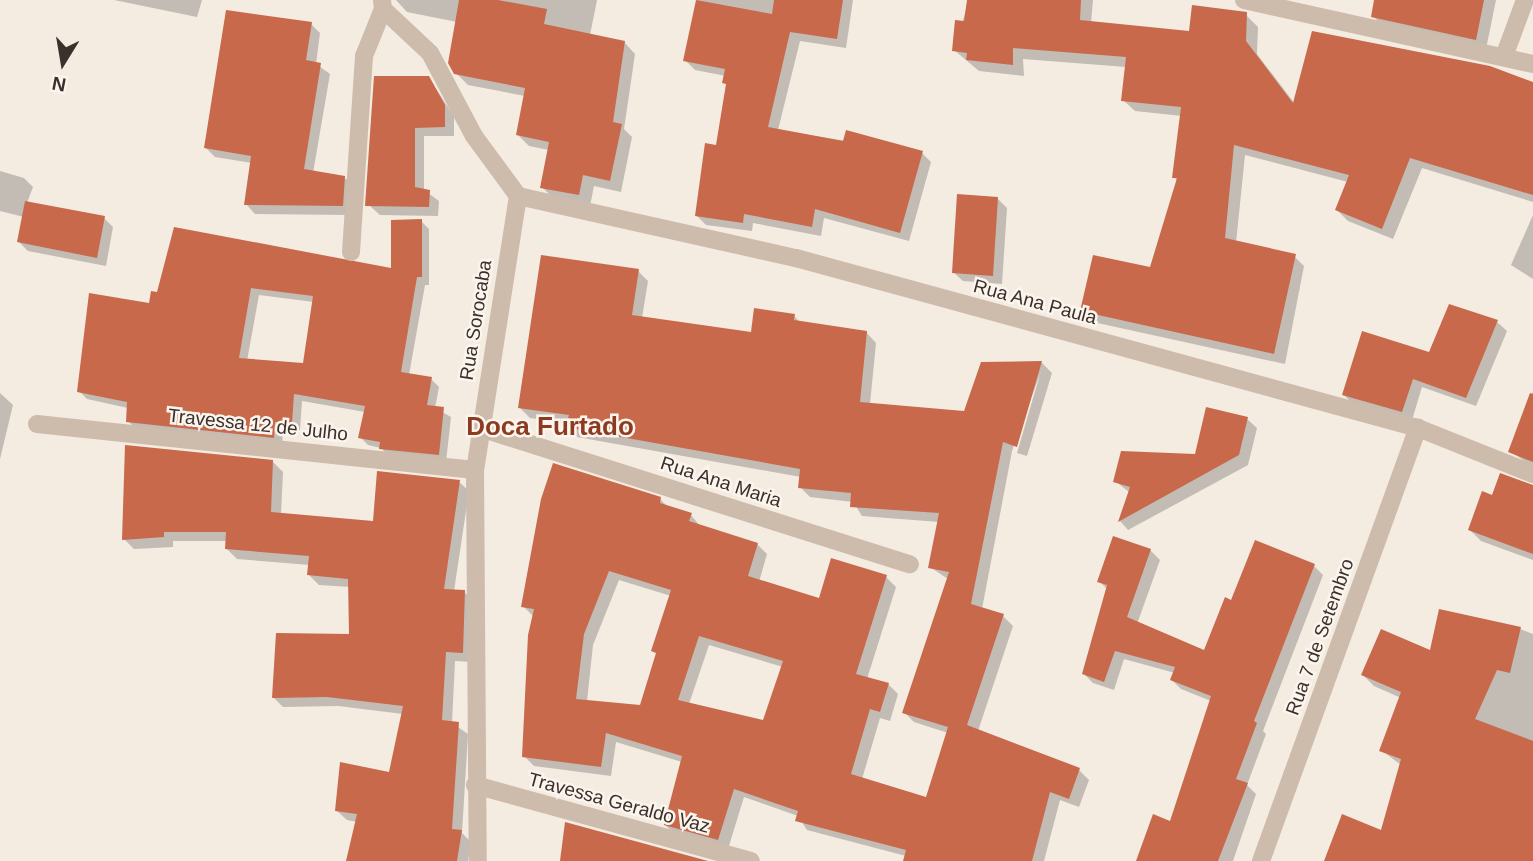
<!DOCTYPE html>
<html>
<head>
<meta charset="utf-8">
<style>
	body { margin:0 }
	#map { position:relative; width:1533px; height:861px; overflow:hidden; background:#f4ebe1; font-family:Arial,sans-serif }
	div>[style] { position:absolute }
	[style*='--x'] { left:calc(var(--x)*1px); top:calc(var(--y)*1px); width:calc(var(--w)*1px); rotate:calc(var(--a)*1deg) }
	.shadow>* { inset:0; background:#0003 }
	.building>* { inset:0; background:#c8694b }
	.minor>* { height:18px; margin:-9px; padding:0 9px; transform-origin:9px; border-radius:9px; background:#cdbbac }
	span { translate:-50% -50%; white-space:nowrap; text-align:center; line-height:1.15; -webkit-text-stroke:5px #fbf5ee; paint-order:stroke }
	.street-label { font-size:19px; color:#3b302b }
	.district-label { font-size:26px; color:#8c3b22; font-weight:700 }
	.north { position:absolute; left:28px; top:28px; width:70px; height:70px; -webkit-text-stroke:5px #fbf5ee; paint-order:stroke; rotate:191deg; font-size:19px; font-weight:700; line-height:28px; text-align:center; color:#3b302b }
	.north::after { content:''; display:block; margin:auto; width:24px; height:32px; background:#3b302b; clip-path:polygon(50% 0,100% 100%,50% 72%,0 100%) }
</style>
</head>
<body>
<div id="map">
	<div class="shadow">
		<div style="clip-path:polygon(114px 0,202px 0,197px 17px)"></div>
		<div style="clip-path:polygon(396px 0,597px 0,590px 35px,624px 42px,635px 54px,624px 129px,632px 137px,621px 192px,594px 186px,590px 206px,553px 198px,542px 187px,549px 150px,529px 146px,518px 135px,525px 96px,468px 85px,456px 73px,457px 22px,407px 12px)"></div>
		<div style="clip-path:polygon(697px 0,853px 0,846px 48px,800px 41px,778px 130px,922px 153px,931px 162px,909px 241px,824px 218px,821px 236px,753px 223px,752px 231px,706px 225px,696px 215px,717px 147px,728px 86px,726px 76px,695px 70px,685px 60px)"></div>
		<div style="clip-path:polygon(969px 0,1093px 0,1091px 23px,1190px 33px,1247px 16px,1258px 27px,1257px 54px,1295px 104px,1533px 84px,1533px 202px,1422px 168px,1393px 239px,1348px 221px,1337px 210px,1348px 182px,1245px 155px,1236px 243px,1293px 255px,1304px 266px,1285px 364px,1093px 322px,1082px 311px,1151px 270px,1178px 181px,1174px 177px,1182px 116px,1135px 111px,1123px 100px,1126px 67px,1023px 59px,1024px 76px,979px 71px,954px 50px)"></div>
		<div style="clip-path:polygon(1376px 0,1496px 0,1486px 49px,1384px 27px,1373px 16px)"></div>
		<div style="clip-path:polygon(311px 24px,320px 33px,316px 64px,330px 74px,313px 173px,344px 177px,353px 187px,352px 215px,255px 214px,246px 204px,252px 163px,215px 157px,206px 148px)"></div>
		<div style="clip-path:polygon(428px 77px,454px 116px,454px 136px,424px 136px,424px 190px,439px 201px,438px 216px,380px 215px,370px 206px)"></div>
		<div style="clip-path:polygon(0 171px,24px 178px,33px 187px,27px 203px,104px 218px,113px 227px,106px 266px,28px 251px,19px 242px,24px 217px,0 211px)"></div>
		<div style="clip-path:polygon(998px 199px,1007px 208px,1002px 284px,963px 281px,953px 272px)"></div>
		<div style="clip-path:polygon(1533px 215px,1533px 279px,1511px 265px)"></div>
		<div style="clip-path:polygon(evenodd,421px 221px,429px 229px,429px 285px,425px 285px,409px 375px,431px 379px,439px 387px,435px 408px,451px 417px,446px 462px,389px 456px,381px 448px,368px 445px,360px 437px,365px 412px,302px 401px,300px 430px,283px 429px,282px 445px,136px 429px,128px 421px,128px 408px,87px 399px,79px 391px,150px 305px,153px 293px,393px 270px,421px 221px,259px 295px,314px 302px,304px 365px,247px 361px,259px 295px)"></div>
		<div style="clip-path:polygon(evenodd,638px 271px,648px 281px,642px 318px,752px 334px,794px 316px,801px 323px,866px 332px,876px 343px,870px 404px,965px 413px,982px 363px,1042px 363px,1052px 373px,1027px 456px,1017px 453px,1041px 371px,1012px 451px,982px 609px,1003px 616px,1013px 626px,978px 731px,1079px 770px,1089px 780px,1079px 807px,1060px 800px,1044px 861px,905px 861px,906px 856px,807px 830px,798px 816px,744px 797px,728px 849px,676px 835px,665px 825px,682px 762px,616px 742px,611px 776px,534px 766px,524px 756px,534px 617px,523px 606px,660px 499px,669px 508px,691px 515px,700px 526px,757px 544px,767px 554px,759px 582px,820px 600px,886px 577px,896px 587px,867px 679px,888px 684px,898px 694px,890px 721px,880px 718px,862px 779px,927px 799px,948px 733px,914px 722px,904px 712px,948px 579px,930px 567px,939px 522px,862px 516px,853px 502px,810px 497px,800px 487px,801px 477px,577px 437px,569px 423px,530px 418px,520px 408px,638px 271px,619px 580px,671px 596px,653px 650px,658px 655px,642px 707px,587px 701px,593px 645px,619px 580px,638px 271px,709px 645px,783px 667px,764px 722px,689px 704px,709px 645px)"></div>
		<div style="clip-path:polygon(1497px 322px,1507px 331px,1476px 406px,1422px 387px,1412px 420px,1353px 404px,1344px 395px)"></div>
		<div style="clip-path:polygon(1533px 391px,1533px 467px,1510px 451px)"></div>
		<div style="clip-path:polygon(0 393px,13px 405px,0 459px)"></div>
		<div style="clip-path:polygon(1247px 419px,1257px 428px,1248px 465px,1128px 530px,1120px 521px,1129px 492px,1115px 481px,1196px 455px)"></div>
		<div style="clip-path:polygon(273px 462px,283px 472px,281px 515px,375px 523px,459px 482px,469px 491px,454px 591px,464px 592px,474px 601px,472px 662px,455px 661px,452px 723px,468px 734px,462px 833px,471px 842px,468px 861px,348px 861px,357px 822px,347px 820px,337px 811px,390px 774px,403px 714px,338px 706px,283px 707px,273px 697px,351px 636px,350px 587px,319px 585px,309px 575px,310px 565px,237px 559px,227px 549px,227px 541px,173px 541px,173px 547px,134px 549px,124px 539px)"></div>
		<div style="clip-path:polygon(1533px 487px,1533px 560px,1481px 541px,1470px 530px,1493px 497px)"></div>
		<div style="clip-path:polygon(1150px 550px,1160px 560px,1137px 624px,1205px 652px,1232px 602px,1314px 566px,1323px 575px,1263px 731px,1266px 734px,1247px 785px,1256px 794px,1233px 861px,1138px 861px,1171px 823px,1211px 701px,1181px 689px,1172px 680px,1175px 673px,1124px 659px,1114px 690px,1093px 683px,1084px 674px,1108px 590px,1099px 581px)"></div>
		<div style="clip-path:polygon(1520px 629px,1533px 634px,1533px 861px,1325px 861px,1382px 832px,1401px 765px,1381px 750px,1401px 698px,1374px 686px,1363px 675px)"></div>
	</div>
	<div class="building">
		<div style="clip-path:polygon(459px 0,498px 0,547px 9px,544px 24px,625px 41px,613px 122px,622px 124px,610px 181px,583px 175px,579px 195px,540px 188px,549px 142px,516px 135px,525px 88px,454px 74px,448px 63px)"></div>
		<div style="clip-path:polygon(696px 0,772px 14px,774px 0,843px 0,837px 39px,790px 32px,768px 127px,843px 141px,846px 130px,923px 151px,900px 233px,815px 209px,812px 227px,744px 214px,743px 223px,695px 216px,705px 143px,716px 145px,726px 84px,722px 83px,725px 69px,683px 61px)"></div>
		<div style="clip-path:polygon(967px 0,1081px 0,1080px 20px,1189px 31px,1192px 5px,1247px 12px,1246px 41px,1293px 103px,1312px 31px,1490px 66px,1533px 82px,1533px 195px,1410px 158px,1382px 229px,1335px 210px,1349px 175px,1234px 145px,1225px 238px,1296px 254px,1274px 354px,1080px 311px,1093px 255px,1150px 267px,1177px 178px,1172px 178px,1181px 107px,1121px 101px,1126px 57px,1013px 48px,1013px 65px,966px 60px,967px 53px,952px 51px,955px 20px,964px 21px)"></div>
		<div style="clip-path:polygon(1374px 0,1484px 0,1476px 40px,1371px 17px)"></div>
		<div style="clip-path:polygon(226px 10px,312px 22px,306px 60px,321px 63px,304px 169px,345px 176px,343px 206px,244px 205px,251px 156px,204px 148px)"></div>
		<div style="clip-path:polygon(374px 76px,429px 76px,445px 105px,445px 127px,415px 128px,415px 187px,430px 190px,429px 207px,365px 206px)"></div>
		<div style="clip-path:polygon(957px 194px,998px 197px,993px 276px,952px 273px)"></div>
		<div style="clip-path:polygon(25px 201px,105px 216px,97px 258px,17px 242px)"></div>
		<div style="clip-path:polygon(evenodd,422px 219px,422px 277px,417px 277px,401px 372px,432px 377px,427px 405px,444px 407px,439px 455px,379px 449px,380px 442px,358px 438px,365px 406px,294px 394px,292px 423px,275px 422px,274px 438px,126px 422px,127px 402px,77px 392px,89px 293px,149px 303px,151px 291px,157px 292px,174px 227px,391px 268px,391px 220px,422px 219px,251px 288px,313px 296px,303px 363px,239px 358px,251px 288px)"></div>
		<div style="clip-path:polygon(evenodd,541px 255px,639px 269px,632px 315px,751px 332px,754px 308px,795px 314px,794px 320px,867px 331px,860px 402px,964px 411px,981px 362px,1042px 361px,1017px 447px,1003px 442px,971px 604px,1004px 614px,967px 725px,1080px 768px,1069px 799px,1050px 792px,1032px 861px,903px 861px,906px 850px,795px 821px,798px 811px,734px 789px,718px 840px,664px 825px,682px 756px,606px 733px,601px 767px,522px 757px,528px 635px,534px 609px,521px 607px,541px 499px,553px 463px,661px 497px,660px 503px,692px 513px,689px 521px,758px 543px,748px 576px,819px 598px,831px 558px,887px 575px,856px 674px,889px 683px,880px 712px,870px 709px,851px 774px,926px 797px,948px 727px,902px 713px,949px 572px,928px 568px,939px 513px,850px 507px,851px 493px,798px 488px,800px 469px,565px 427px,569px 415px,518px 408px,541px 255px,609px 571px,671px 590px,651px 651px,656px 653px,640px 705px,576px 699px,584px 634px,609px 571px,541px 255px,699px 636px,783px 661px,763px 720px,678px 700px,699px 636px)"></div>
		<div style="clip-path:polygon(1449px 304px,1498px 320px,1466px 398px,1413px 379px,1402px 412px,1342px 395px,1362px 331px,1429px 352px)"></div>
		<div style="clip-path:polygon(1530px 393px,1533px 394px,1533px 462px,1508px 452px)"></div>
		<div style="clip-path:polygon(1206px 407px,1248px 417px,1239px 455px,1118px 522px,1130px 487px,1113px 482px,1121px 451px,1195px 454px)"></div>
		<div style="clip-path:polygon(125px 445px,273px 460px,271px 512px,373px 521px,377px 471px,460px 480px,444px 589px,465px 590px,463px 653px,446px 652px,442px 720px,459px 722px,452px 829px,462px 830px,457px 861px,346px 861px,357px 814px,335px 811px,340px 762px,389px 772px,403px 706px,327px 697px,272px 698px,276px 633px,349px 634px,348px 579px,307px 575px,309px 556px,225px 549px,226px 532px,164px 532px,164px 537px,122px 540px)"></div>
		<div style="clip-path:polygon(1500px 473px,1533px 485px,1533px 554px,1468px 530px,1482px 491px,1492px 495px)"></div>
		<div style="clip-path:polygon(1113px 536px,1151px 549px,1127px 617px,1204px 650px,1225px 597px,1231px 600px,1255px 540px,1315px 564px,1254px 721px,1257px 723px,1236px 779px,1248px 783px,1218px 861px,1136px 861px,1153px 814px,1170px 821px,1211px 696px,1170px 680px,1175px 667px,1115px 651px,1104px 682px,1082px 674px,1107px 585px,1097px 582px)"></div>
		<div style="clip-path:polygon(1439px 609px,1521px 627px,1510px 673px,1497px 670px,1475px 719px,1533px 741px,1533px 861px,1324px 861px,1342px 814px,1381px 830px,1401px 759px,1379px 751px,1401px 692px,1361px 675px,1381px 629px,1430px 650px)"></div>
		<div style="clip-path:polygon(565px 822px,708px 861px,560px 861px)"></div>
	</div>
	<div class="minor">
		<div style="--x:382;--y:0;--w:9;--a:84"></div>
		<div style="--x:383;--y:9;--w:64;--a:43.1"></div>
		<div style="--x:430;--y:53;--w:94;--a:62.1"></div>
		<div style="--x:474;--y:136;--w:74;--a:53.7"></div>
		<div style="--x:518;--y:196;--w:277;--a:98.9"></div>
		<div style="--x:475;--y:470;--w:391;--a:89.6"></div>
		<div style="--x:1244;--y:0;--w:296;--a:12.5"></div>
		<div style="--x:1505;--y:54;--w:58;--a:-69.7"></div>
		<div style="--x:518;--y:196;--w:285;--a:12.6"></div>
		<div style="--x:796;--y:258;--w:645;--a:15.29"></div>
		<div style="--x:1418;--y:428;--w:124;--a:21.8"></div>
		<div style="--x:351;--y:252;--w:196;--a:-86.2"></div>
		<div style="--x:364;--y:56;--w:51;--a:-68"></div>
		<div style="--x:37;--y:424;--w:440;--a:6"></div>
		<div style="--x:480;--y:428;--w:451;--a:17.6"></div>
		<div style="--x:475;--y:785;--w:286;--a:15.4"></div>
		<div style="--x:1261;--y:861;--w:461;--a:-70.1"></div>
	</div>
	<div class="street-label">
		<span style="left:1035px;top:302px;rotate:15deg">Rua Ana Paula</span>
		<span style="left:476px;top:320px;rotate:-81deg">Rua Sorocaba</span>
		<span style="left:258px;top:425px;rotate:6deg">Travessa 12 de Julho</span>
		<span style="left:721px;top:482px;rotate:18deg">Rua Ana Maria</span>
		<span style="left:1320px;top:637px;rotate:-70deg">Rua 7 de Setembro</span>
		<span style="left:619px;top:803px;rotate:15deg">Travessa Geraldo Vaz</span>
	</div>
	<div class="district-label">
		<span style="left:550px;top:427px">Doca Furtado</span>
	</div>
	<div class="north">N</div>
</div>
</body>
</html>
